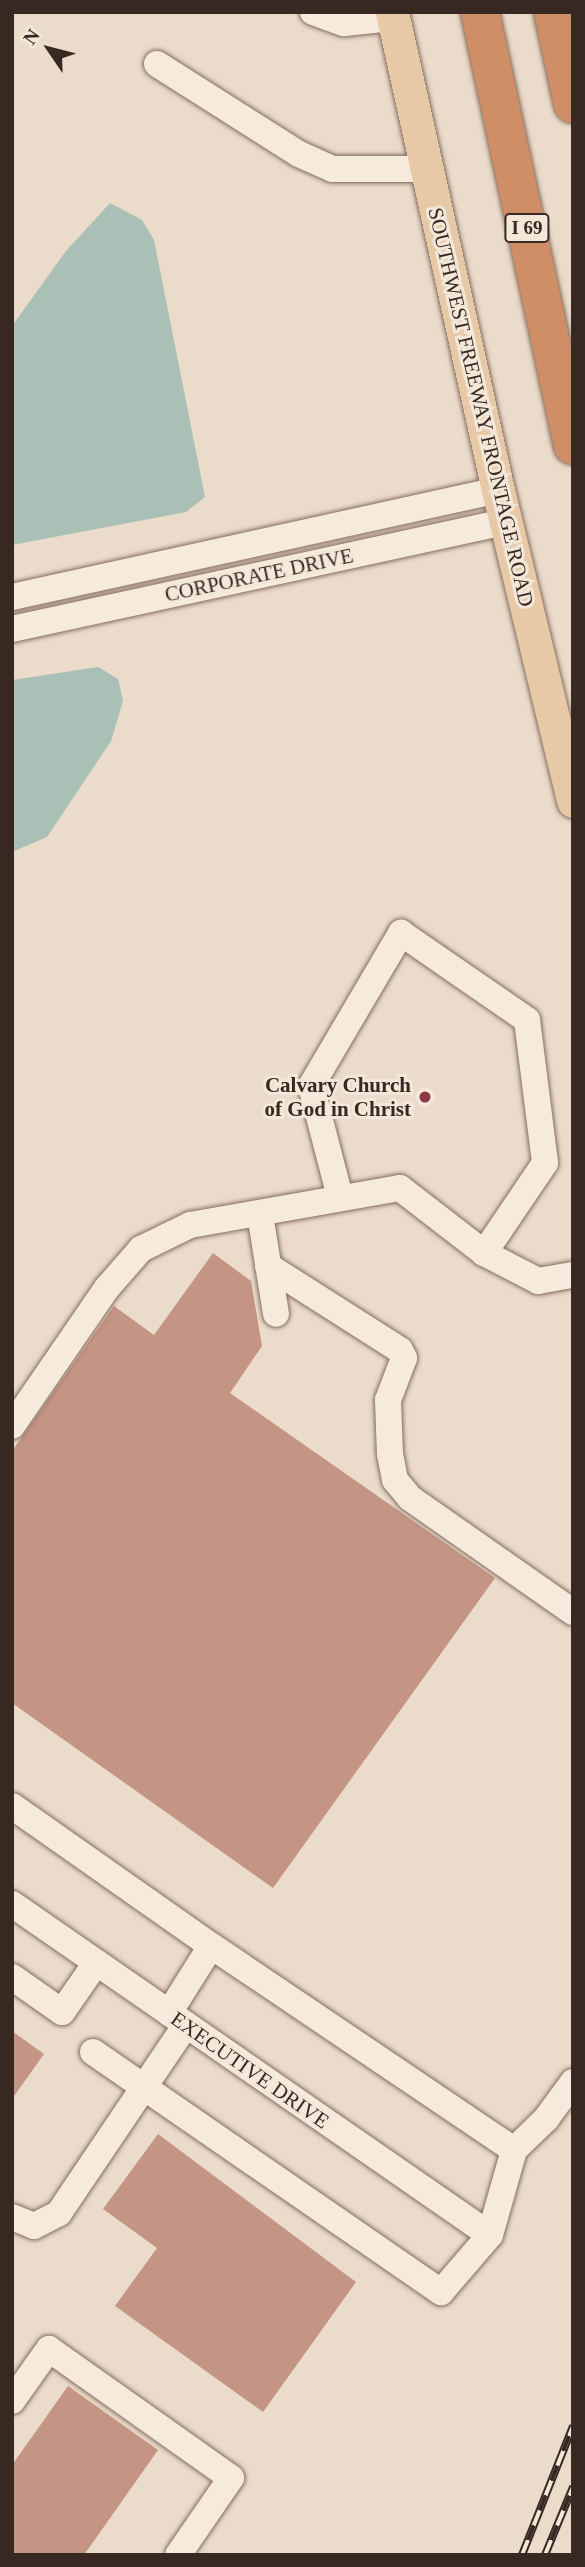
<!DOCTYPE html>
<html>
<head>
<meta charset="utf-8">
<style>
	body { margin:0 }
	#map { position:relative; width:585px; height:2567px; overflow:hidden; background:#eadbca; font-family:"Times New Roman",serif }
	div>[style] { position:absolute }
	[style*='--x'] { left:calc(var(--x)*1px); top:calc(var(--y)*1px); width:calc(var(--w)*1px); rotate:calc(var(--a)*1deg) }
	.water>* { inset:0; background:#aabfb5 }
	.building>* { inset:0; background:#c49484 }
	.roads { filter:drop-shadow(0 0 2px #856d60) drop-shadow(0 0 2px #856d60) }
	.minor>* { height:26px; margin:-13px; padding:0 13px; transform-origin:13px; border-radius:13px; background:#f6eadd }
	.major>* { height:33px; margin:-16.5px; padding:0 16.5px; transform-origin:16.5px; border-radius:16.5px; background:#e8c9a7 }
	.highway>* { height:38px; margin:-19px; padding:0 19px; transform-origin:19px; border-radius:19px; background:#cf8e65 }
	.rail>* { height:8px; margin-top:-4px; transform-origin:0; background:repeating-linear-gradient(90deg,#f2e7d9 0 16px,#372922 0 32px); box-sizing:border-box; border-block:2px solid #372922 }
	.dots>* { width:19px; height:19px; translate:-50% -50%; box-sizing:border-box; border:4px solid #f2e7d9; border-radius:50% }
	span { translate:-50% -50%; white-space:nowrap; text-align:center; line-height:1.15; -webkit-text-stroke:6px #f2e7d9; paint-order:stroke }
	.shield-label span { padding:2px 5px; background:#f2e7d9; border:2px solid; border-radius:5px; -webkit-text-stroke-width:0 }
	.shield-label { font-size:19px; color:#372922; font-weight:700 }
	.street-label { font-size:21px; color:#372922 }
	.poi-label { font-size:21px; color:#372922; font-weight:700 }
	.right { translate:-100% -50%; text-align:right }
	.frame { position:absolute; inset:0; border:14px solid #372922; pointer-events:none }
	.north { position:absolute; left:14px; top:14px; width:70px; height:70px; -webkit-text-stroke:5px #f2e7d9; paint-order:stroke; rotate:305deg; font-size:19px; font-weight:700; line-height:28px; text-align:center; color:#372922 }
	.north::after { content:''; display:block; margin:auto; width:24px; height:32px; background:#372922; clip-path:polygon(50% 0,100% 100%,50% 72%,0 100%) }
</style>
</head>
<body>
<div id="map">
	<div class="water">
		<div style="clip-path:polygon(110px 203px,142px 220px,154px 240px,205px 497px,186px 512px,12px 545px,12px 326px,66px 251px)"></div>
		<div style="clip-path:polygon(98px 667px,118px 679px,123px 701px,111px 741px,47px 837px,12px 852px,12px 680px)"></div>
	</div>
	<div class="building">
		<div style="clip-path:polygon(213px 1253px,251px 1281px,262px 1346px,230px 1393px,495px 1578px,273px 1888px,12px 1703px,12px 1451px,114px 1306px,154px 1335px)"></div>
		<div style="clip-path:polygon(12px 2031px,44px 2054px,12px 2099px)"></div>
		<div style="clip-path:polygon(158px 2134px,356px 2282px,263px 2412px,115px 2306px,157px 2248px,103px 2209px)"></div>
		<div style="clip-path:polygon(68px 2386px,158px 2450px,84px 2555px,12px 2555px,12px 2465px)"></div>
	</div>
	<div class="roads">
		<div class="minor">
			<div style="--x:313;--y:12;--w:33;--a:20"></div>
			<div style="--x:344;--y:23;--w:49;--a:-5.8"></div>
			<div style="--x:157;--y:64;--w:168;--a:32.4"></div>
			<div style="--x:299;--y:154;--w:37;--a:24"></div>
			<div style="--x:333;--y:169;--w:95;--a:0"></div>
			<div style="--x:12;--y:597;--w:498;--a:-12.4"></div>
			<div style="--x:12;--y:629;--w:504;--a:-12.25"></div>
			<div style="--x:340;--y:1197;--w:115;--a:-104.6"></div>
			<div style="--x:311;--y:1086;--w:178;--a:-59.5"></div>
			<div style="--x:401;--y:933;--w:153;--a:34.6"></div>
			<div style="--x:527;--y:1020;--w:144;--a:82.8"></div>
			<div style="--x:545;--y:1163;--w:109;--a:124.1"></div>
			<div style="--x:260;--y:1214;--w:101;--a:80.9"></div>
			<div style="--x:268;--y:1266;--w:156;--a:32.5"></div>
			<div style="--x:400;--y:1350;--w:9;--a:63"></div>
			<div style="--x:404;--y:1358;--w:45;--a:110.9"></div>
			<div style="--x:388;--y:1400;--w:54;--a:87.9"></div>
			<div style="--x:390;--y:1454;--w:26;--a:79"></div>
			<div style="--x:395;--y:1480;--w:23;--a:50"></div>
			<div style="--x:410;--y:1498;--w:199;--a:35"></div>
			<div style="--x:12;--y:1426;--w:168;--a:-55.5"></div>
			<div style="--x:107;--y:1288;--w:52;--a:-48.9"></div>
			<div style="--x:141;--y:1249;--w:55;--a:-26.1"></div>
			<div style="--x:190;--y:1225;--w:213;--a:-10"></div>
			<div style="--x:400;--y:1188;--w:106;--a:37.7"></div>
			<div style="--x:484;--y:1253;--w:61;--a:27.4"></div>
			<div style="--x:538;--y:1281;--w:36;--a:-10"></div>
			<div style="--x:12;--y:1806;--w:243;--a:35.1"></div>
			<div style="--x:211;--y:1946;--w:79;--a:122.1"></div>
			<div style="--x:12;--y:1904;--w:581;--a:34.7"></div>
			<div style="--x:12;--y:1977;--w:61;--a:35"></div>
			<div style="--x:62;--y:2012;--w:60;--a:-55.2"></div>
			<div style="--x:93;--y:2052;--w:423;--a:34.6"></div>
			<div style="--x:441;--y:2292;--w:75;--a:-49.3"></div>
			<div style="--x:490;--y:2235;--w:88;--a:-74.2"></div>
			<div style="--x:514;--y:2150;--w:365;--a:-146"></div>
			<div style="--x:514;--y:2150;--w:45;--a:-44.1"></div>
			<div style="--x:546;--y:2119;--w:46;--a:-53.9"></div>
			<div style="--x:12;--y:2217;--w:24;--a:22"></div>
			<div style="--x:34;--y:2226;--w:28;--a:-27"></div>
			<div style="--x:59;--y:2213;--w:227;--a:-56"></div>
			<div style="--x:12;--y:2401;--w:64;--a:-54.6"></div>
			<div style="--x:49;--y:2349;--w:223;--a:35.3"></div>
			<div style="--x:231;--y:2478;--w:93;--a:124.5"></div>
		</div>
		<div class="major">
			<div style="--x:392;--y:12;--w:490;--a:77.5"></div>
			<div style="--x:498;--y:490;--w:320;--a:76.4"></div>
		</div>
		<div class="highway">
			<div style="--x:480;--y:12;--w:443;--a:77.9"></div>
			<div style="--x:553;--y:12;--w:94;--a:77.7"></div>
		</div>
	</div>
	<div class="rail">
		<div style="--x:522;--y:2555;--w:139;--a:-68.4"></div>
		<div style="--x:545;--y:2555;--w:74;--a:-67.6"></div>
	</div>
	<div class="dots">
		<div style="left:425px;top:1097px;background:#8e3746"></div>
	</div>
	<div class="shield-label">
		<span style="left:527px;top:228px">I 69</span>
	</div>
	<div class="street-label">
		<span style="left:481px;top:407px;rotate:77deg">SOUTHWEST FREEWAY FRONTAGE ROAD</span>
		<span style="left:259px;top:575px;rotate:-12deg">CORPORATE DRIVE</span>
		<span style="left:250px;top:2070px;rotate:35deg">EXECUTIVE DRIVE</span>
	</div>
	<div class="poi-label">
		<span class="right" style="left:411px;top:1097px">Calvary Church<br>of God in Christ</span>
	</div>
	<div class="frame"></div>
	<div class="north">N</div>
</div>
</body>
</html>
